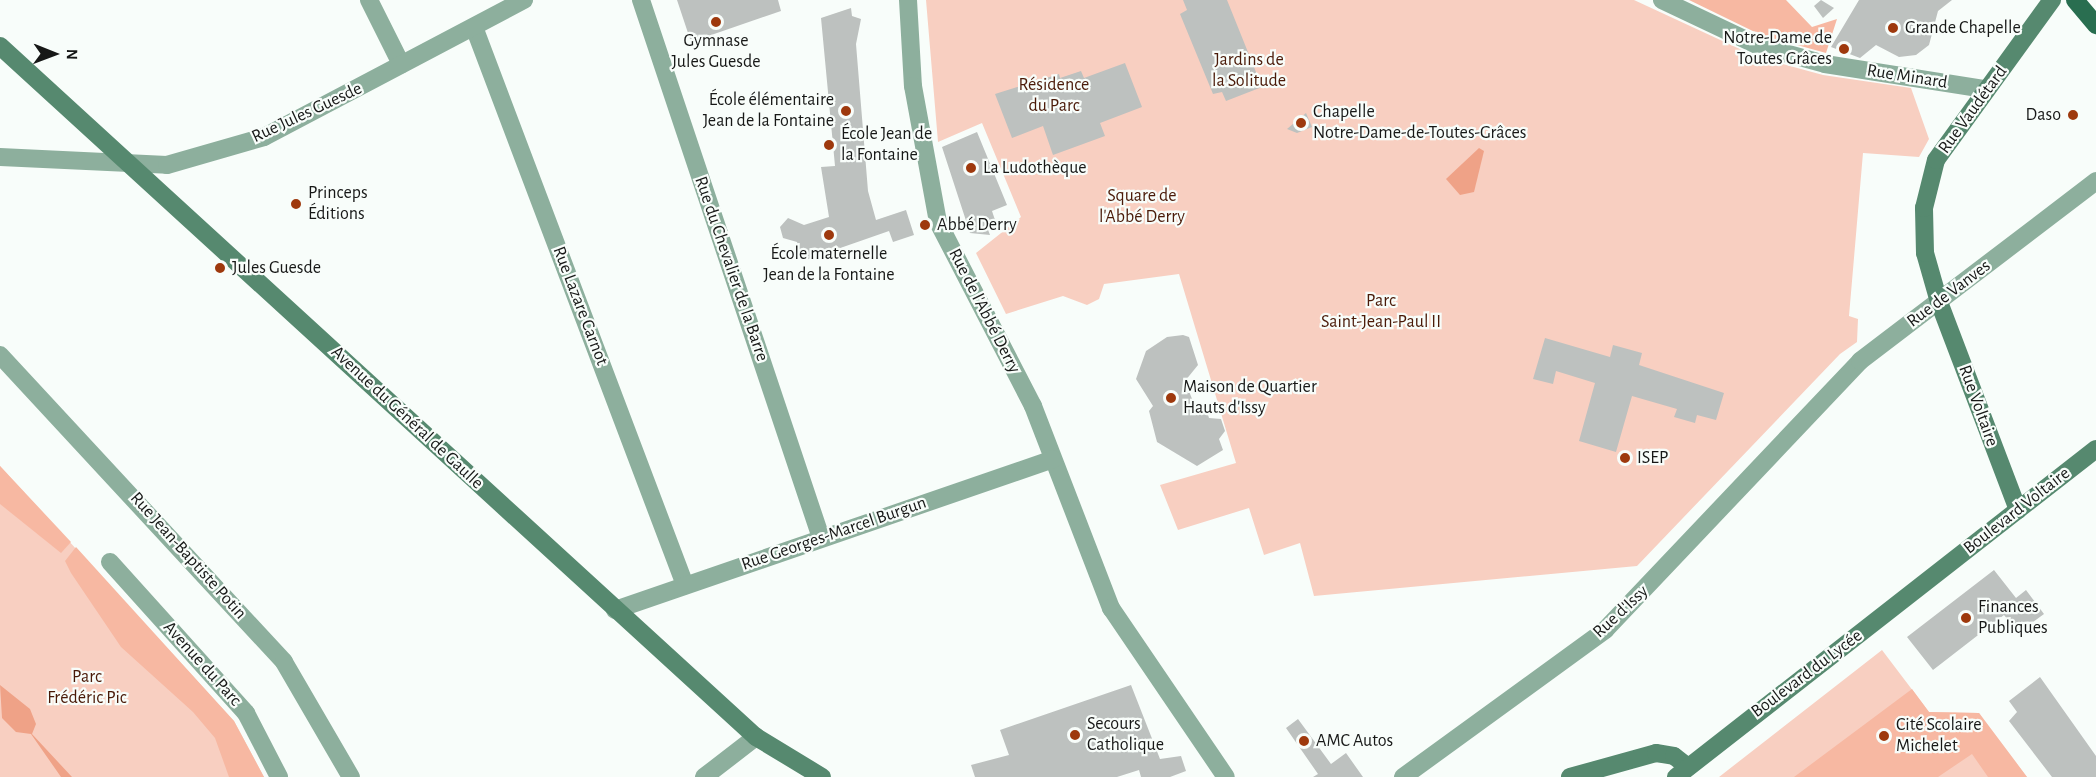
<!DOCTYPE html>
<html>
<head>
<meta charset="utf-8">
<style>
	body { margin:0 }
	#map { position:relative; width:2096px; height:777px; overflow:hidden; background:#f8fdfa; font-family:"Alegreya Sans",sans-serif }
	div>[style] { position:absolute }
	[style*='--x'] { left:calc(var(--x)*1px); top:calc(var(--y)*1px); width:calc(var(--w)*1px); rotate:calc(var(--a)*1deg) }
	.green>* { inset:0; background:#f8cfc1 }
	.forest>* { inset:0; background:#f7b8a2 }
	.water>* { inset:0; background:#efa287 }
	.building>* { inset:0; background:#bdc1bf }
	.street>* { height:18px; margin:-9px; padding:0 9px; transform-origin:9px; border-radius:9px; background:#8daf9d }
	.secondary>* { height:18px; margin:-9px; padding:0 9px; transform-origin:9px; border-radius:9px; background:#56896f }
	.primary>* { height:18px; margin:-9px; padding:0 9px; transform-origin:9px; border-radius:9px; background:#296e50 }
	.dots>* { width:16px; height:16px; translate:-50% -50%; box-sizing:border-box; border:3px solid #f8fdfa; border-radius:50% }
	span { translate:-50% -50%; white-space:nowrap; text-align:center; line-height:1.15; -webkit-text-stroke:4.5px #f8fdfa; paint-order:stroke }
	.poi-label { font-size:18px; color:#171817 }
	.left { translate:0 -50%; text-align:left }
	.right { translate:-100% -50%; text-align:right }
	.park-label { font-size:18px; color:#4a1a08 }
	.street-label { font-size:18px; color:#171817 }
	.north { position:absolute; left:24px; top:24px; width:60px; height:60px; -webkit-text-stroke:4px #f8fdfa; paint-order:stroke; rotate:91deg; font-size:16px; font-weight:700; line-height:24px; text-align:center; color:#171817 }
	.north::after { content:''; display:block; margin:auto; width:21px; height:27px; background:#171817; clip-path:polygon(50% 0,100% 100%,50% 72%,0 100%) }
</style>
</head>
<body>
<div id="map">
	<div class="green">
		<div style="clip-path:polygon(926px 0,1634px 0,1757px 57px,1823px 75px,1911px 88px,1929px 139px,1919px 157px,1863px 153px,1849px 316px,1858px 319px,1857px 342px,1840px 354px,1637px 566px,1314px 596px,1300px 543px,1264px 555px,1249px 508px,1178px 530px,1160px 485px,1236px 463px,1179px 274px,1104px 284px,1099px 299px,1087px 305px,1063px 296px,1006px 314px,976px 253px,1021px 217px,982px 123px,938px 142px)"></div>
		<div style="clip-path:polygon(0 466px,234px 721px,264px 777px,0 777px)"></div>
		<div style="clip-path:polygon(1882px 650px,1929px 712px,1979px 713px,2027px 777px,1719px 777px)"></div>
	</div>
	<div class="forest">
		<div style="clip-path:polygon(1689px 0,1786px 0,1812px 27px,1837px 19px,1826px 53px,1761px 35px)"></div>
		<div style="clip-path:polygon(0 466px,71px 542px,61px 553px,0 504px)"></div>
		<div style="clip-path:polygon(76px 547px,234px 721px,264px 777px,229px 777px,215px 738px,193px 712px,121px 647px,71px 573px,65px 561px)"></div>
		<div style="clip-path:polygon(1912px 689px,1929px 712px,1979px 713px,2027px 777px,1988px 777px,1972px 754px,1938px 777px,1794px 777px)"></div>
	</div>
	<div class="water">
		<div style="clip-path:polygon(1479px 148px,1484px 151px,1474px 192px,1460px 195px,1446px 179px)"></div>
		<div style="clip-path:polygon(0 685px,30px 709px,36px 724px,32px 734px,72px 777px,61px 777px,31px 734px,16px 732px,2px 718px)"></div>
	</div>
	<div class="building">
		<div style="clip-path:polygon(677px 0,778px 0,781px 11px,691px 42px)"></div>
		<div style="clip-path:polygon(1183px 0,1227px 0,1262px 87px,1226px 101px,1222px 92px,1213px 94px,1180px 14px,1187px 10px)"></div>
		<div style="clip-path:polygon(1821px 0,1834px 8px,1823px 18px,1814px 6px)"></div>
		<div style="clip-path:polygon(1859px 0,1952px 0,1938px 11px,1929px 45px,1916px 55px,1899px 57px,1876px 45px,1860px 58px,1831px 47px)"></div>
		<div style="clip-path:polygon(851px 8px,852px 16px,861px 19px,856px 44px,868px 191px,876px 220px,906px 210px,914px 235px,893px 242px,889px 231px,803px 261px,797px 242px,783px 238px,780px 227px,788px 218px,804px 225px,829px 217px,821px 167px,835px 166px,821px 18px)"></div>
		<div style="clip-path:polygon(1125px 63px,1142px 107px,1100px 123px,1105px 136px,1053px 155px,1043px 126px,1012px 138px,995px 94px,1059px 74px,1060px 78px,1081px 71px,1084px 78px)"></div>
		<div style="clip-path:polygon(1306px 113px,1312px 127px,1297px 133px,1287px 129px)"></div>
		<div style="clip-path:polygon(977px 132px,1007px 205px,992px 211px,996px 223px,987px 227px,990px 235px,970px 233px,942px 147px)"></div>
		<div style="clip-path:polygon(1183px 335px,1189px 337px,1198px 365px,1185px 381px,1194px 404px,1205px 406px,1209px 418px,1221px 419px,1225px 431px,1219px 439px,1223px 450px,1197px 466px,1157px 442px,1149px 411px,1153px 406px,1136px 379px,1146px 351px,1167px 337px)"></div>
		<div style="clip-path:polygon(1545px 338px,1610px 357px,1613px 345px,1642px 353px,1639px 365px,1724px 393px,1716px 420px,1697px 415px,1695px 423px,1674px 417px,1677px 409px,1632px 396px,1616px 452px,1579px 441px,1595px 383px,1556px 371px,1553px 384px,1533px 379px)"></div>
		<div style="clip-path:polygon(1994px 570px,2016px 598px,2026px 590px,2044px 614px,2018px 633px,2004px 615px,1933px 670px,1907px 637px)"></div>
		<div style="clip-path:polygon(2040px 677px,2096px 756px,2096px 777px,2052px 777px,2009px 721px,2017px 712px,2009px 701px)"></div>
		<div style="clip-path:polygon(1131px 685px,1160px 759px,1181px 756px,1186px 771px,1170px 777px,1141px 777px,1139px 770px,1117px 777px,975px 777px,971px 765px,1009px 755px,1000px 730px)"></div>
		<div style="clip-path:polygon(1298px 719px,1331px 764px,1346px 753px,1363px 777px,1313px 777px,1318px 774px,1286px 728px)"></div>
	</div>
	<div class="street">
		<div style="--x:369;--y:0;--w:72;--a:63.4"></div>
		<div style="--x:641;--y:0;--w:567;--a:71.5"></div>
		<div style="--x:908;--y:0;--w:86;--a:86.7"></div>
		<div style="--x:913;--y:86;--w:138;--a:79.6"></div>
		<div style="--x:938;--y:222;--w:207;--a:62.7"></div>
		<div style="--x:1033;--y:406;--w:217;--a:68.9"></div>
		<div style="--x:1111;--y:608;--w:204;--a:55.8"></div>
		<div style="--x:1662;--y:0;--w:107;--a:25.4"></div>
		<div style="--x:1759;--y:46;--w:68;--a:15.3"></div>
		<div style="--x:1825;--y:64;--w:162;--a:8.9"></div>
		<div style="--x:474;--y:27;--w:597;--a:69.29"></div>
		<div style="--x:0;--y:157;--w:167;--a:2.7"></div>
		<div style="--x:167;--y:165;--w:101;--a:-16.1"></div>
		<div style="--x:264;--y:137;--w:294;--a:-27.8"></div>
		<div style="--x:0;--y:355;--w:418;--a:47.2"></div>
		<div style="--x:284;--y:662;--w:133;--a:59.8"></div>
		<div style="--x:110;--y:562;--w:203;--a:48"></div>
		<div style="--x:246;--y:713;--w:72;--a:62.7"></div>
		<div style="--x:615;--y:610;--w:463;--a:-19"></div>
		<div style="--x:704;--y:777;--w:66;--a:-37.6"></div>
		<div style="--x:1403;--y:777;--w:250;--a:-36"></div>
		<div style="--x:1605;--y:630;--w:371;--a:-46.5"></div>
		<div style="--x:1860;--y:361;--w:297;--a:-37.3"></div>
	</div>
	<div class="secondary">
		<div style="--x:0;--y:46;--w:1024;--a:42.43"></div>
		<div style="--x:756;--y:737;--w:77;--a:31.2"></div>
		<div style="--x:2018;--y:510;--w:222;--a:-110.8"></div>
		<div style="--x:1939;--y:302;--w:51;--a:-105.9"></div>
		<div style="--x:1925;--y:253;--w:45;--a:-91.3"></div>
		<div style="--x:1924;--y:208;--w:49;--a:-76"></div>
		<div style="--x:1936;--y:160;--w:198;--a:-54.1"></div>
		<div style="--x:1570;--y:777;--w:89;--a:-15.6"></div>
		<div style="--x:1656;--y:753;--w:18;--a:9"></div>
		<div style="--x:1674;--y:756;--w:18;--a:38"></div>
		<div style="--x:1676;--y:777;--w:533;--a:-37.99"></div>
	</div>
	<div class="primary">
		<div style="--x:2075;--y:0;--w:33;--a:50"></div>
	</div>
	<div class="dots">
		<div style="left:716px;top:22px;background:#9e390d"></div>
		<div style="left:1893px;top:28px;background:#9e390d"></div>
		<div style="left:1844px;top:49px;background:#9e390d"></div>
		<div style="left:846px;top:111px;background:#9e390d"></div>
		<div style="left:2073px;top:115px;background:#9e390d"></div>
		<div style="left:1301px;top:123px;background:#9e390d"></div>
		<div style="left:829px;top:145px;background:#9e390d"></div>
		<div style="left:971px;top:168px;background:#9e390d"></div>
		<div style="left:296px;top:204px;background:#9e390d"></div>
		<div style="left:925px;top:225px;background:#9e390d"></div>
		<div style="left:829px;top:235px;background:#9e390d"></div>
		<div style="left:220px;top:268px;background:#9e390d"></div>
		<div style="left:1171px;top:398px;background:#9e390d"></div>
		<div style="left:1625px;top:458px;background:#9e390d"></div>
		<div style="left:1966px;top:618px;background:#9e390d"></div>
		<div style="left:1075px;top:735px;background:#9e390d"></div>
		<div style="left:1884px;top:736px;background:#9e390d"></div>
		<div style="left:1304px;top:741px;background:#9e390d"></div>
	</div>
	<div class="poi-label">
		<span class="left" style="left:1905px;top:28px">Grande Chapelle</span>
		<span class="right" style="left:1832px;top:49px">Notre-Dame de<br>Toutes Grâces</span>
		<span style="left:716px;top:52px">Gymnase<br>Jules Guesde</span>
		<span class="right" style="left:834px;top:111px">École élémentaire<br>Jean de la Fontaine</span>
		<span class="left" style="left:1313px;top:123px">Chapelle<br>Notre-Dame-de-Toutes-Grâces</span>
		<span class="right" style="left:2061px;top:115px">Daso</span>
		<span class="left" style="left:841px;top:145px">École Jean de<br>la Fontaine</span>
		<span class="left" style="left:983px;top:168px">La Ludothèque</span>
		<span class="left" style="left:308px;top:204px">Princeps<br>Éditions</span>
		<span class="left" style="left:937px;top:225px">Abbé Derry</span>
		<span style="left:829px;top:265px">École maternelle<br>Jean de la Fontaine</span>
		<span class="left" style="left:232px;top:268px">Jules Guesde</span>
		<span class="left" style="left:1183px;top:398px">Maison de Quartier<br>Hauts d'Issy</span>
		<span class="left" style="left:1637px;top:458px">ISEP</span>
		<span class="left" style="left:1978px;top:618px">Finances<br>Publiques</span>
		<span class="left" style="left:1087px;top:735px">Secours<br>Catholique</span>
		<span class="left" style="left:1896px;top:736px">Cité Scolaire<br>Michelet</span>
		<span class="left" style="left:1316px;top:741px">AMC Autos</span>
	</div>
	<div class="park-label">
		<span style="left:1249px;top:71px">Jardins de<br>la Solitude</span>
		<span style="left:1054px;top:96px">Résidence<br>du Parc</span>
		<span style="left:1142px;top:207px">Square de<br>l'Abbé Derry</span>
		<span style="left:1381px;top:312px">Parc<br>Saint-Jean-Paul II</span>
		<span style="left:87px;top:688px">Parc<br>Frédéric Pic</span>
	</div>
	<div class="street-label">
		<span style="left:1907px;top:77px;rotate:9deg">Rue Minard</span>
		<span style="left:1973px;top:110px;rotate:-54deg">Rue Vaudétard</span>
		<span style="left:307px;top:113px;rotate:-25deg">Rue Jules Guesde</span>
		<span style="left:731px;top:269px;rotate:71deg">Rue du Chevalier de la Barre</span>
		<span style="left:1949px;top:294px;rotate:-37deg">Rue de Vanves</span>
		<span style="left:580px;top:306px;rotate:69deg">Rue Lazare Carnot</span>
		<span style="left:984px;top:311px;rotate:63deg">Rue de l'Abbé Derry</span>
		<span style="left:1978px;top:406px;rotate:70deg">Rue Voltaire</span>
		<span style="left:407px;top:418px;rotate:43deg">Avenue du Général de Gaulle</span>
		<span style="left:2017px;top:511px;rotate:-38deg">Boulevard Voltaire</span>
		<span style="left:834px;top:534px;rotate:-19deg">Rue Georges-Marcel Burgun</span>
		<span style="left:188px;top:556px;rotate:48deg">Rue Jean-Baptiste Potin</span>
		<span style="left:1621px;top:612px;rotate:-43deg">Rue d'Issy</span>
		<span style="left:202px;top:664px;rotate:48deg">Avenue du Parc</span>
		<span style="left:1807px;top:674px;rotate:-37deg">Boulevard du Lycée</span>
	</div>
	<div class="north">N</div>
</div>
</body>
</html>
